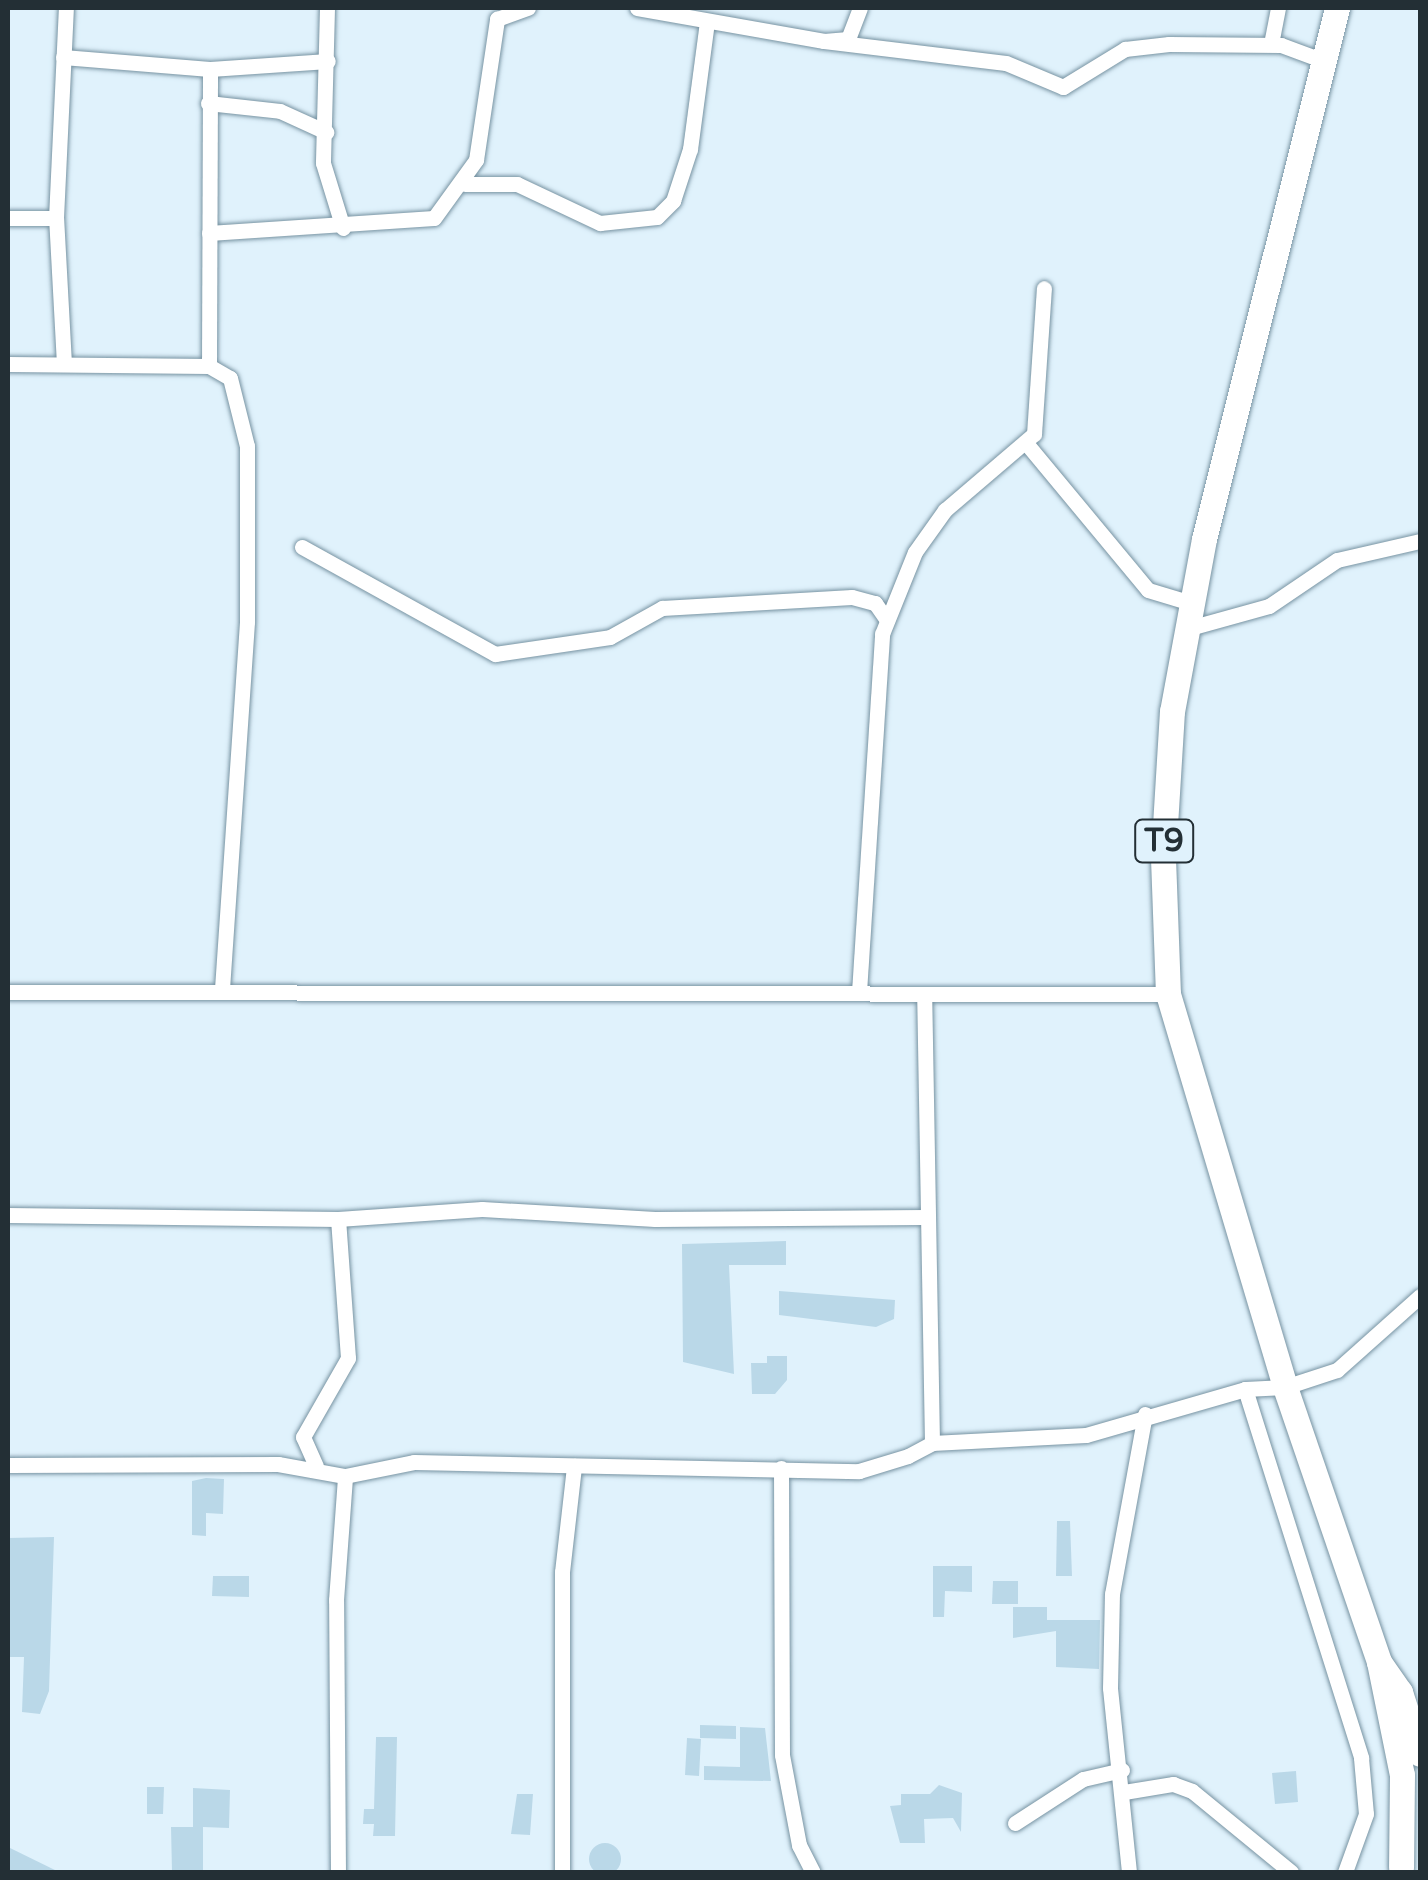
<!DOCTYPE html>
<html>
<head>
<meta charset="utf-8">
<style>
	body { margin:0 }
	#map { position:relative; width:1428px; height:1880px; overflow:hidden; background:#e0f2fc; font-family:"Varela Round",sans-serif }
	div>[style] { position:absolute }
	[style*='--x'] { left:calc(var(--x)*1px); top:calc(var(--y)*1px); width:calc(var(--w)*1px); rotate:calc(var(--a)*1deg) }
	.building>* { inset:0; background:#bad8e8 }
	.round { border-radius:50% }
	.roads { filter:drop-shadow(0 0 2px #7793a2) drop-shadow(0 0 2px #7793a2) }
	.minor>* { height:15px; margin:-7.5px; padding:0 7.5px; transform-origin:7.5px; border-radius:7.5px; background:#fff }
	.trunk>* { height:25px; margin:-12.5px; padding:0 12.5px; transform-origin:12.5px; border-radius:12.5px; background:#fff }
	span { translate:-50% -50%; white-space:nowrap; text-align:center; line-height:1.15; -webkit-text-stroke:9px #e0f2fc; paint-order:stroke }
	.shield-label span { padding:2px 8px; background:#e0f2fc; border:2px solid; border-radius:8px; -webkit-text-stroke-width:0 }
	.shield-label { font-size:32px; color:#232f35; font-weight:700 }
	.frame { position:absolute; inset:0; border:10px solid #232f35; pointer-events:none }
</style>
</head>
<body>
<div id="map">
	<div class="building">
		<div style="clip-path:polygon(786px 1241px,786px 1265px,729px 1265px,734px 1374px,683px 1362px,682px 1244px)"></div>
		<div style="clip-path:polygon(779px 1291px,895px 1300px,894px 1319px,876px 1327px,779px 1315px)"></div>
		<div style="clip-path:polygon(767px 1356px,787px 1356px,787px 1380px,775px 1394px,752px 1394px,751px 1363px,767px 1363px)"></div>
		<div style="clip-path:polygon(206px 1478px,224px 1479px,223px 1514px,206px 1513px,206px 1536px,192px 1535px,192px 1481px)"></div>
		<div style="clip-path:polygon(1057px 1521px,1070px 1521px,1072px 1576px,1056px 1576px)"></div>
		<div style="clip-path:polygon(54px 1537px,49px 1691px,40px 1714px,22px 1712px,24px 1657px,8px 1657px,8px 1538px)"></div>
		<div style="clip-path:polygon(933px 1566px,972px 1566px,972px 1592px,945px 1591px,944px 1617px,933px 1617px)"></div>
		<div style="clip-path:polygon(213px 1576px,249px 1576px,249px 1597px,212px 1596px)"></div>
		<div style="clip-path:polygon(993px 1581px,1018px 1581px,1018px 1604px,992px 1604px)"></div>
		<div style="clip-path:polygon(1013px 1607px,1047px 1607px,1047px 1620px,1100px 1620px,1099px 1669px,1056px 1667px,1056px 1631px,1013px 1638px)"></div>
		<div style="clip-path:polygon(700px 1725px,736px 1726px,736px 1739px,700px 1738px)"></div>
		<div style="clip-path:polygon(740px 1727px,765px 1728px,771px 1781px,704px 1780px,704px 1766px,740px 1767px)"></div>
		<div style="clip-path:polygon(376px 1737px,397px 1737px,395px 1836px,373px 1836px,374px 1824px,363px 1824px,364px 1809px,374px 1809px)"></div>
		<div style="clip-path:polygon(687px 1738px,701px 1739px,699px 1776px,685px 1775px)"></div>
		<div style="clip-path:polygon(1296px 1771px,1298px 1802px,1275px 1804px,1272px 1773px)"></div>
		<div style="clip-path:polygon(939px 1785px,962px 1793px,961px 1832px,953px 1818px,924px 1819px,925px 1843px,900px 1843px,890px 1806px,901px 1805px,901px 1794px,930px 1794px)"></div>
		<div style="clip-path:polygon(147px 1787px,164px 1787px,163px 1814px,147px 1814px)"></div>
		<div style="clip-path:polygon(193px 1788px,230px 1790px,229px 1828px,203px 1827px,203px 1872px,172px 1872px,171px 1827px,193px 1827px)"></div>
		<div style="clip-path:polygon(517px 1794px,533px 1794px,530px 1835px,511px 1834px)"></div>
		<div class="round" style="left:589px;top:1843px;width:32px;height:32px"></div>
		<div style="clip-path:polygon(8px 1847px,59px 1872px,8px 1872px)"></div>
	</div>
	<div class="roads">
		<div class="minor">
			<div style="--x:327;--y:8;--w:155;--a:91.5"></div>
			<div style="--x:323;--y:163;--w:68;--a:72.9"></div>
			<div style="--x:637;--y:8;--w:190;--a:10"></div>
			<div style="--x:824;--y:41;--w:24;--a:-5"></div>
			<div style="--x:848;--y:39;--w:33;--a:-69"></div>
			<div style="--x:824;--y:41;--w:183;--a:6.9"></div>
			<div style="--x:1006;--y:63;--w:62;--a:22.8"></div>
			<div style="--x:1063;--y:87;--w:73;--a:-31.5"></div>
			<div style="--x:1125;--y:49;--w:44;--a:-6.5"></div>
			<div style="--x:1169;--y:44;--w:112;--a:0.5"></div>
			<div style="--x:1281;--y:45;--w:46;--a:20.4"></div>
			<div style="--x:1271;--y:44;--w:37;--a:-79"></div>
			<div style="--x:63;--y:57;--w:147;--a:4.7"></div>
			<div style="--x:210;--y:69;--w:118;--a:-3.9"></div>
			<div style="--x:208;--y:103;--w:72;--a:6.3"></div>
			<div style="--x:280;--y:111;--w:51;--a:24.5"></div>
			<div style="--x:465;--y:184;--w:52;--a:0"></div>
			<div style="--x:517;--y:184;--w:92;--a:25.2"></div>
			<div style="--x:600;--y:223;--w:57;--a:-6"></div>
			<div style="--x:657;--y:217;--w:23;--a:-45"></div>
			<div style="--x:673;--y:201;--w:55;--a:-71.9"></div>
			<div style="--x:690;--y:149;--w:129;--a:-82.4"></div>
			<div style="--x:8;--y:218;--w:48;--a:0"></div>
			<div style="--x:209;--y:233;--w:225;--a:-3.8"></div>
			<div style="--x:434;--y:218;--w:72;--a:-54.1"></div>
			<div style="--x:476;--y:160;--w:143;--a:-81.5"></div>
			<div style="--x:497;--y:19;--w:33;--a:-20"></div>
			<div style="--x:8;--y:364;--w:201;--a:0.6"></div>
			<div style="--x:209;--y:366;--w:24;--a:30"></div>
			<div style="--x:230;--y:378;--w:70;--a:76"></div>
			<div style="--x:247;--y:446;--w:176;--a:90"></div>
			<div style="--x:247;--y:622;--w:370;--a:93.9"></div>
			<div style="--x:64;--y:364;--w:146;--a:-93.1"></div>
			<div style="--x:56;--y:218;--w:210;--a:-87.3"></div>
			<div style="--x:209;--y:366;--w:297;--a:-89.8"></div>
			<div style="--x:1026;--y:443;--w:191;--a:50.3"></div>
			<div style="--x:1148;--y:590;--w:45;--a:16.8"></div>
			<div style="--x:302;--y:547;--w:221;--a:29"></div>
			<div style="--x:495;--y:654;--w:116;--a:-8.4"></div>
			<div style="--x:610;--y:637;--w:60;--a:-29.1"></div>
			<div style="--x:662;--y:608;--w:190;--a:-3.3"></div>
			<div style="--x:852;--y:597;--w:24;--a:15"></div>
			<div style="--x:875;--y:603;--w:21;--a:55"></div>
			<div style="--x:1186;--y:629;--w:86;--a:-15.5"></div>
			<div style="--x:1269;--y:606;--w:82;--a:-34.1"></div>
			<div style="--x:1337;--y:560;--w:85;--a:-12.9"></div>
			<div style="--x:8;--y:992;--w:1160;--a:0.1"></div>
			<div style="--x:859;--y:992;--w:359;--a:-86.3"></div>
			<div style="--x:882;--y:634;--w:88;--a:-68.1"></div>
			<div style="--x:915;--y:552;--w:52;--a:-54.5"></div>
			<div style="--x:945;--y:510;--w:117;--a:-40.5"></div>
			<div style="--x:1034;--y:434;--w:146;--a:-86.1"></div>
			<div style="--x:8;--y:1215;--w:330;--a:0.7"></div>
			<div style="--x:338;--y:1219;--w:144;--a:-4"></div>
			<div style="--x:482;--y:1209;--w:173;--a:3.3"></div>
			<div style="--x:655;--y:1219;--w:270;--a:-0.4"></div>
			<div style="--x:1245;--y:1389;--w:387;--a:72.5"></div>
			<div style="--x:1361;--y:1758;--w:56;--a:84.9"></div>
			<div style="--x:1366;--y:1814;--w:62;--a:109.9"></div>
			<div style="--x:932;--y:1443;--w:154;--a:-3"></div>
			<div style="--x:1086;--y:1435;--w:166;--a:-16.1"></div>
			<div style="--x:1245;--y:1389;--w:40;--a:-2.9"></div>
			<div style="--x:1285;--y:1387;--w:55;--a:-18.1"></div>
			<div style="--x:1337;--y:1370;--w:111;--a:-41.7"></div>
			<div style="--x:8;--y:1465;--w:270;--a:-0.2"></div>
			<div style="--x:278;--y:1464;--w:68;--a:10.2"></div>
			<div style="--x:345;--y:1476;--w:70;--a:-11.5"></div>
			<div style="--x:414;--y:1462;--w:445;--a:1.2"></div>
			<div style="--x:859;--y:1471;--w:51;--a:-17"></div>
			<div style="--x:908;--y:1456;--w:27;--a:-28"></div>
			<div style="--x:932;--y:1443;--w:449;--a:-91"></div>
			<div style="--x:316;--y:1466;--w:32;--a:-114"></div>
			<div style="--x:303;--y:1437;--w:91;--a:-60.3"></div>
			<div style="--x:348;--y:1358;--w:139;--a:-94.1"></div>
			<div style="--x:781;--y:1468;--w:287;--a:89.8"></div>
			<div style="--x:782;--y:1755;--w:92;--a:79.3"></div>
			<div style="--x:799;--y:1845;--w:30;--a:63"></div>
			<div style="--x:1124;--y:1792;--w:50;--a:-9.3"></div>
			<div style="--x:1173;--y:1784;--w:20;--a:20"></div>
			<div style="--x:1192;--y:1791;--w:128;--a:39.3"></div>
			<div style="--x:1015;--y:1823;--w:81;--a:-32.9"></div>
			<div style="--x:1083;--y:1779;--w:40;--a:-13"></div>
			<div style="--x:338;--y:1872;--w:272;--a:-90.4"></div>
			<div style="--x:336;--y:1600;--w:124;--a:-85.8"></div>
			<div style="--x:562;--y:1872;--w:300;--a:-90"></div>
			<div style="--x:562;--y:1572;--w:107;--a:-83.5"></div>
			<div style="--x:1129;--y:1872;--w:185;--a:-95.9"></div>
			<div style="--x:1110;--y:1688;--w:94;--a:-88.8"></div>
			<div style="--x:1112;--y:1594;--w:183;--a:-79.6"></div>
		</div>
		<div class="trunk">
			<div style="--x:1337;--y:8;--w:547;--a:104.06"></div>
			<div style="--x:1204;--y:539;--w:175;--a:100.5"></div>
			<div style="--x:1172;--y:711;--w:147;--a:93.5"></div>
			<div style="--x:1163;--y:858;--w:136;--a:87.9"></div>
			<div style="--x:1168;--y:994;--w:410;--a:73.4"></div>
			<div style="--x:1285;--y:1387;--w:291;--a:71.1"></div>
			<div style="--x:1379;--y:1662;--w:115;--a:78.5"></div>
			<div style="--x:1402;--y:1775;--w:92;--a:90.6"></div>
			<div style="--x:1379;--y:1662;--w:37;--a:55"></div>
			<div style="--x:1400;--y:1692;--w:65;--a:72.1"></div>
		</div>
	</div>
	<div class="shield-label">
		<span style="left:1164px;top:841px">T9</span>
	</div>
	<div class="frame"></div>
</div>
</body>
</html>
